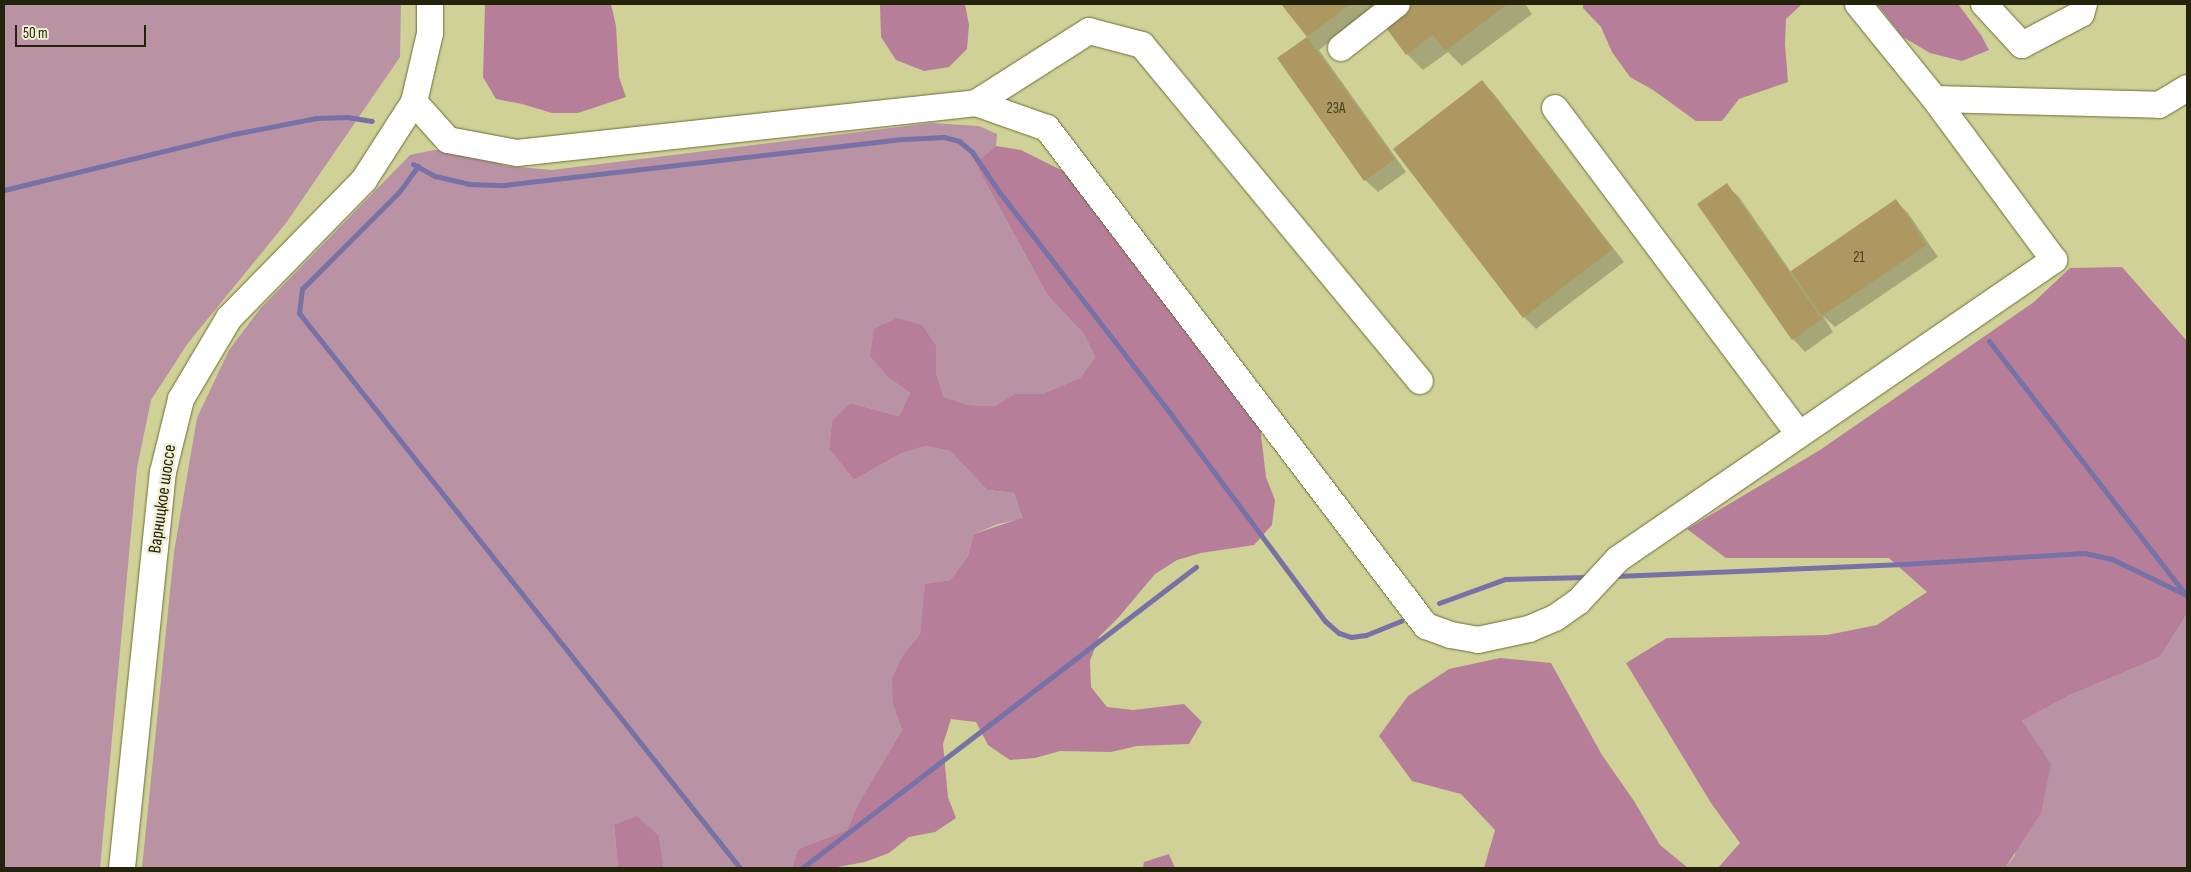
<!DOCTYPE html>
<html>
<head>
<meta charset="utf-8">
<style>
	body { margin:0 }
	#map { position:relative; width:2191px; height:872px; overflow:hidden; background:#d0d197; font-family:"Sofia Sans Condensed",sans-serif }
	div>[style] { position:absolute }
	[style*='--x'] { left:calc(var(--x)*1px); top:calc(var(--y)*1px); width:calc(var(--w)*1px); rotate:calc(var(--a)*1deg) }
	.green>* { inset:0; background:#b992a4 }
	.forest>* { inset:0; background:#b77e9a }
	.shadow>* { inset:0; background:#0003 }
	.stream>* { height:5px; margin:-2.5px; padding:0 2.5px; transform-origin:2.5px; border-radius:2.5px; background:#7771a6 }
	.building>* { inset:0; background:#ae9862 }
	.roads { filter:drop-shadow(0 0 1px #6d6d36) drop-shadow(0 0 1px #6d6d36) }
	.minor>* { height:26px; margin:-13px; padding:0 13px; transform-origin:13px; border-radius:13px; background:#fff }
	span { translate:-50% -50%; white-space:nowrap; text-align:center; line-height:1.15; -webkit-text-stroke:5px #eff0d3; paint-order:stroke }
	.number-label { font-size:15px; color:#464021 }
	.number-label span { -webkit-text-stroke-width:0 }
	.street-label { font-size:18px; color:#23230b }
	.frame { position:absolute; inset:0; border:5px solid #23230b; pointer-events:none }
	.scale { position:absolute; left:15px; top:25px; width:131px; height:22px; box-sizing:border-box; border:2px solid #23230b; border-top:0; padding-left:6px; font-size:15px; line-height:18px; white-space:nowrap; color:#23230b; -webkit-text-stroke:4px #eff0d3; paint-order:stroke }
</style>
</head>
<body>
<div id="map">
	<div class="green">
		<div style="clip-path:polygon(4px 4px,401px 4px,400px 57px,286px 223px,188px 343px,151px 400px,137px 468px,100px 868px,4px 868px)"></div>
		<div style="clip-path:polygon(931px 123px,979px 126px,997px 134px,996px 146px,977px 163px,988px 187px,1048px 296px,1084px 334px,1095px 357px,1080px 378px,1042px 394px,1016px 395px,994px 406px,969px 405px,944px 397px,936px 373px,936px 346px,889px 378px,910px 393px,899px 416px,850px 403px,832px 421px,829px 449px,854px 480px,900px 454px,925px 446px,950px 451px,987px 490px,1014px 493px,1022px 519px,998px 524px,974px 534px,967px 558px,950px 580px,926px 584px,920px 634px,903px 655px,893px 705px,902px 730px,858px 804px,847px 830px,798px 849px,792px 868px,664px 868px,659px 836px,614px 826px,618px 868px,142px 868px,174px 552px,197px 418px,229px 350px,260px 309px,410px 155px,434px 150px,460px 151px,507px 166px,552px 170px)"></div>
		<div style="clip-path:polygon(2187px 614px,2187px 868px,2005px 868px,2015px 855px,2022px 721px,2068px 696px,2160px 657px)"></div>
	</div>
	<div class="forest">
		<div style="clip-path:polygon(485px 4px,611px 4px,616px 26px,619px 77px,626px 97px,578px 113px,552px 113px,522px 104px,496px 99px,483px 77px)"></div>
		<div style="clip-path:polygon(880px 4px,965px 4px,969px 25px,967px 49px,949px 67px,924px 71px,896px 60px,881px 37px)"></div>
		<div style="clip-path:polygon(1583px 4px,1802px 4px,1786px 19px,1785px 44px,1788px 82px,1739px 99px,1722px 121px,1696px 121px,1653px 90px,1630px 77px,1612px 52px,1601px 27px,1583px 8px)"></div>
		<div style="clip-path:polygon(1877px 4px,1958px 4px,1981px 35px,1989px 50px,1962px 61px,1930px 53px,1903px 37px)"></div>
		<div style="clip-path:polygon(996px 146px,1021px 150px,1067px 173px,1260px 426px,1266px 477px,1275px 500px,1272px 525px,1254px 545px,1201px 553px,1177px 560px,1155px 574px,1118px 618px,1099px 637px,1090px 661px,1091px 687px,1107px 707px,1133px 710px,1184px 704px,1202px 722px,1189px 744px,1137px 746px,1111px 752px,1060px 751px,1035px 758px,1010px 760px,988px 745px,976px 722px,951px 719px,943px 744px,948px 797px,956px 818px,935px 832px,909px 837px,889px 853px,865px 862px,832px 868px,792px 868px,798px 849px,847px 830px,858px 804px,902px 730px,893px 705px,892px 679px,903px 655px,920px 634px,925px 584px,950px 580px,967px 558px,974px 534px,1022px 518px,1014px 493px,987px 490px,950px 451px,925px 446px,900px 454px,854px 480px,829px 449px,832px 421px,850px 403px,899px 416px,910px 393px,889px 378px,870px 356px,874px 329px,897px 318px,922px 325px,936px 346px,936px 373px,944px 397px,969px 405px,994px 406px,1016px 394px,1042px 394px,1080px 378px,1095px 357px,1084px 334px,1048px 296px,988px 187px,976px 163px)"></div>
		<div style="clip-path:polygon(2122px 267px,2187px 341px,2187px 614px,2160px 657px,2068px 696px,2022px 721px,2051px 764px,2041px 813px,2005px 868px,1718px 868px,1740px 843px,1711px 803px,1626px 663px,1667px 638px,1827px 635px,1877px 625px,1927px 592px,1889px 558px,1726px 558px,1687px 529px,1820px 450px,2034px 302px,2070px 268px)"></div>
		<div style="clip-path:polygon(1500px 658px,1551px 663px,1602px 755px,1634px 801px,1660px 845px,1688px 868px,1484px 868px,1495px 830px,1461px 794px,1412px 781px,1379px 736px,1408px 696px,1449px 669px)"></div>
		<div style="clip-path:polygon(637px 816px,659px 836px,664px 868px,618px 868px,614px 825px)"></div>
		<div style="clip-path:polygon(1169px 854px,1175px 868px,1143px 868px,1144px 862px)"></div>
	</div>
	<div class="shadow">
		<div style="clip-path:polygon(1282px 4px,1379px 4px,1319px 50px,1406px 172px,1378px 192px,1365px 180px,1279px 59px,1308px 37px)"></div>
		<div style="clip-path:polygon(1415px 4px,1525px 4px,1532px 14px,1462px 66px,1448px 52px,1423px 70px,1407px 54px,1385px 25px)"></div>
		<div style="clip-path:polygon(1482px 82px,1494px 94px,1624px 262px,1536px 329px,1524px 317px)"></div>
		<div style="clip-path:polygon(1726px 185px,1739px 197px,1791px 272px,1896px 201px,1908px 213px,1938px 257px,1835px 327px,1823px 316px,1833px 332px,1805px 352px,1793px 339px)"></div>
	</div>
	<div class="stream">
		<div style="--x:413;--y:164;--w:25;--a:29"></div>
		<div style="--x:435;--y:176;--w:35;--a:13"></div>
		<div style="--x:469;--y:184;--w:35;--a:2"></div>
		<div style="--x:504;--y:185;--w:403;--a:-6.6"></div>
		<div style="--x:904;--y:139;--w:40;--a:-2.9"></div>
		<div style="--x:944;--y:137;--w:16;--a:15"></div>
		<div style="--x:959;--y:141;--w:17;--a:40"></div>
		<div style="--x:972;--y:152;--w:50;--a:55.7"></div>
		<div style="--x:1000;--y:193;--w:278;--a:52.3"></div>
		<div style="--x:1170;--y:413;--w:259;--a:53.3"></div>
		<div style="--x:1325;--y:621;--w:18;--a:41"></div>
		<div style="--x:1339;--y:633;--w:13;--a:18"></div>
		<div style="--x:1351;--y:637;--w:15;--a:-8"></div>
		<div style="--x:1366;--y:635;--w:38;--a:-22"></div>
		<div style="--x:418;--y:166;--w:32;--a:126"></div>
		<div style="--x:399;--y:192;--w:137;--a:135"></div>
		<div style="--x:302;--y:289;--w:24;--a:97"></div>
		<div style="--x:299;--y:313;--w:709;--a:51.53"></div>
		<div style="--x:4;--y:190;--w:237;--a:-13.7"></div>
		<div style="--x:234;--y:134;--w:84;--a:-11"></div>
		<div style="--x:316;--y:118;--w:31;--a:-2"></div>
		<div style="--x:347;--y:117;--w:25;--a:9"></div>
		<div style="--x:1989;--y:341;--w:318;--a:52.2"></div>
		<div style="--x:1616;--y:576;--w:287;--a:-2.4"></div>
		<div style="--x:1903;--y:564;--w:182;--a:-3.5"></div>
		<div style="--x:2085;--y:553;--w:28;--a:13"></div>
		<div style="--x:2112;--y:559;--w:82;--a:25.9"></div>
		<div style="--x:1439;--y:603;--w:70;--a:-20"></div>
		<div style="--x:1505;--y:579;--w:82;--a:-1.4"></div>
		<div style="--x:802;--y:868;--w:496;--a:-37.4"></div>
	</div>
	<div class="building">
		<div style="clip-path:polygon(1281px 4px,1351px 4px,1307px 37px,1395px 159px,1364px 181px,1277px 58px,1307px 37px)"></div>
		<div style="clip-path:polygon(1412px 4px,1508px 4px,1445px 51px,1433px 35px,1406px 55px,1384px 25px)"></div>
		<div style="clip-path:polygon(1482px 80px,1613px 249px,1523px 318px,1393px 149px)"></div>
		<div style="clip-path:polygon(1727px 183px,1822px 319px,1792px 340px,1697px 204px)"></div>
		<div style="clip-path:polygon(1896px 199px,1927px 245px,1822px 316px,1791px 271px)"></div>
	</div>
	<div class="roads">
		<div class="minor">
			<div style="--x:1858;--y:4;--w:122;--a:51"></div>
			<div style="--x:1984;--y:4;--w:56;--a:47.2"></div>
			<div style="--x:2022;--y:45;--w:67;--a:-27.7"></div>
			<div style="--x:2081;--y:14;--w:10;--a:-73"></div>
			<div style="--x:1341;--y:48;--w:71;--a:-38.2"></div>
			<div style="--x:414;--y:102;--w:51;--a:48.2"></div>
			<div style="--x:448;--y:140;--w:70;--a:10.7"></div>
			<div style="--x:517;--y:153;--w:462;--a:-6.2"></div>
			<div style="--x:976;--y:103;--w:75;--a:19.4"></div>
			<div style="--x:1047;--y:128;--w:626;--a:52.73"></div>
			<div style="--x:1426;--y:626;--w:27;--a:20"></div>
			<div style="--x:1451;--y:635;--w:27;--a:10"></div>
			<div style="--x:1478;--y:640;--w:52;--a:-12.2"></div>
			<div style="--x:1529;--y:629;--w:28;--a:-23"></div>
			<div style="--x:1555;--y:618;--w:28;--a:-35"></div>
			<div style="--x:1578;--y:602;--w:59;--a:-47.1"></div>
			<div style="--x:1618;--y:559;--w:529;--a:-34.44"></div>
			<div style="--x:2054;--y:260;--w:200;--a:-126.5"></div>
			<div style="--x:1935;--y:99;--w:224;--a:1.5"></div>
			<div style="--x:2159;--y:105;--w:33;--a:-31"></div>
			<div style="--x:976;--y:103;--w:134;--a:-32.5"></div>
			<div style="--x:1089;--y:31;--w:55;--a:14.8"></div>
			<div style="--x:1142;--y:45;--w:436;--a:50.4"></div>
			<div style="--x:1555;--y:108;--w:407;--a:53.2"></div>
			<div style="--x:122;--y:868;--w:398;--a:-84.1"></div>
			<div style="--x:163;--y:472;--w:75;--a:-76.1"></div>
			<div style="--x:181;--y:399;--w:94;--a:-59.3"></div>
			<div style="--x:229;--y:318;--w:193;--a:-45.6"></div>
			<div style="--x:364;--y:180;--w:93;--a:-57.3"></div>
			<div style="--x:414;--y:102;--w:71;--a:-76.9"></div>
			<div style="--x:430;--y:33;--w:29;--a:-90"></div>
		</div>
	</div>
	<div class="number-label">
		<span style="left:1336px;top:109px">23А</span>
		<span style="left:1859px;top:258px">21</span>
	</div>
	<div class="street-label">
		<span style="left:163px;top:499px;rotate:-82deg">Варницкое шоссе</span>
	</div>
	<div class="frame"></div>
	<div class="scale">50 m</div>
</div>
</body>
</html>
